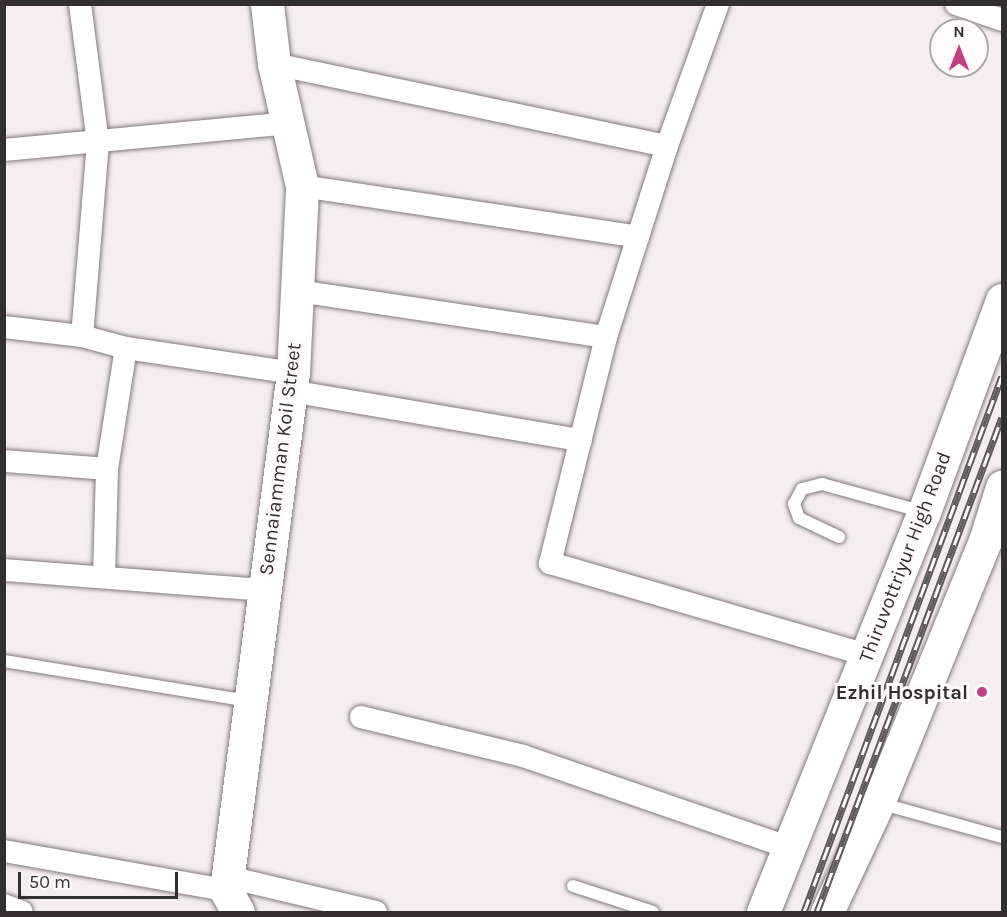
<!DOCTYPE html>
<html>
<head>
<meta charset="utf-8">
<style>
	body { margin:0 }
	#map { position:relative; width:1007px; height:917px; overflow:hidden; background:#f5edf0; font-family:Karla,sans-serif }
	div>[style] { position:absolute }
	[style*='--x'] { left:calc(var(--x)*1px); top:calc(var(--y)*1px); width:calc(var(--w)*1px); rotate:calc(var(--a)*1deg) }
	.roads { filter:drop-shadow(0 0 2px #827a7d) drop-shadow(0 0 2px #827a7d) }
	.lane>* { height:12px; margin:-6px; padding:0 6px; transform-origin:6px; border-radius:6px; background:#fff }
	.street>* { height:22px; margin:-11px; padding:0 11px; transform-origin:11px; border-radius:11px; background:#fff }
	.secondary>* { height:33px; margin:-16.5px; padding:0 16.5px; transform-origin:16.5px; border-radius:16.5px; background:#fff }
	.rail>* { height:7px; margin-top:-3.5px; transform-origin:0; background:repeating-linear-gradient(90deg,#fffbfd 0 14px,#5e595b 0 28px); box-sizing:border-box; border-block:2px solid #5e595b }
	.dots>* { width:16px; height:16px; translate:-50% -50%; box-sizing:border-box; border:3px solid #fffbfd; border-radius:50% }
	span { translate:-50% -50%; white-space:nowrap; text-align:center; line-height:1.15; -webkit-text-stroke:6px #fffbfd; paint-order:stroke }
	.street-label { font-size:20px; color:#322f30 }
	.poi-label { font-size:20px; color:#322f30; font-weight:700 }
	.right { translate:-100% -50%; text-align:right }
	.frame { position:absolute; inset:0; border:6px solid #322f30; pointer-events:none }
	.north { position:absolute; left:929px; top:18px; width:60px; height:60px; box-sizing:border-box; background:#fffbfd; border:2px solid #ada9ab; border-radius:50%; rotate:0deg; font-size:16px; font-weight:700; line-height:24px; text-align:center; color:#322f30 }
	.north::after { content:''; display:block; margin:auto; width:21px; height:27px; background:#c33e82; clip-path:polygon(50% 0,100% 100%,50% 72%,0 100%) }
	.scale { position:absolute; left:18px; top:872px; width:160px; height:27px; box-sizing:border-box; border:3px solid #322f30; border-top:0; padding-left:8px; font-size:18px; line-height:21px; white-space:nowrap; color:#322f30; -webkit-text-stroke:4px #fffbfd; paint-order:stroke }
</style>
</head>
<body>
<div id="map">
	<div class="roads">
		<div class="lane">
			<div style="--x:839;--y:537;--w:44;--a:-154.6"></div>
			<div style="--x:799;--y:518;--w:15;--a:-110"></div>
			<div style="--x:794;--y:504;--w:17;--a:-62"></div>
			<div style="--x:802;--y:489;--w:21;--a:-14"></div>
			<div style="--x:822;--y:484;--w:106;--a:15.4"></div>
			<div style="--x:4;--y:661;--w:247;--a:9.3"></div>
			<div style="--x:879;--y:803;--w:128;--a:15.5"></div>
			<div style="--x:573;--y:886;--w:84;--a:18"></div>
		</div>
		<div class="street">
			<div style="--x:80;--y:4;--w:139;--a:82.6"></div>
			<div style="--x:98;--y:142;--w:195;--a:94.7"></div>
			<div style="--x:718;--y:4;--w:151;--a:109.8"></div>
			<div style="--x:667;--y:146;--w:201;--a:107.7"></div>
			<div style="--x:606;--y:337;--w:233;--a:103.9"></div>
			<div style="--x:550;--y:563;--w:330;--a:16.2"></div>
			<div style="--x:956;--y:4;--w:49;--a:19.2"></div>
			<div style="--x:274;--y:64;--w:401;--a:11.8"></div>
			<div style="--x:4;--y:150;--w:287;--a:-5.4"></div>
			<div style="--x:302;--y:186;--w:340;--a:8.6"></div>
			<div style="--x:298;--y:291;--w:311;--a:8.5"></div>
			<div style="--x:4;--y:327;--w:79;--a:6.6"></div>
			<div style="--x:82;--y:336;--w:46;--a:15.3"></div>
			<div style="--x:126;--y:348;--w:169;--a:8.5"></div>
			<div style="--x:290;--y:391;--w:295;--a:9.6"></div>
			<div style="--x:4;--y:461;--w:103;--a:4.4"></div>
			<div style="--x:4;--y:570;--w:261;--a:4.4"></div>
			<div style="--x:104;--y:577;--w:108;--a:-88.4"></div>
			<div style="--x:107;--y:469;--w:122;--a:-81.1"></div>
			<div style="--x:361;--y:717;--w:167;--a:13.5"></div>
			<div style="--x:523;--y:756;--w:282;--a:19"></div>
			<div style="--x:4;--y:851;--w:225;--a:10"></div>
			<div style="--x:228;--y:877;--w:152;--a:13.3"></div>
			<div style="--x:4;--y:905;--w:19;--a:21"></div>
		</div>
		<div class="secondary">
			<div style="--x:238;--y:912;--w:25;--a:-119"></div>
			<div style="--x:226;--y:890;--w:521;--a:-82.62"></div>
			<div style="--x:293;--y:373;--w:187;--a:-87.2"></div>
			<div style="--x:302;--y:186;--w:125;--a:-102.9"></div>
			<div style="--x:274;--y:64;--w:60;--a:-96.7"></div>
			<div style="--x:763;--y:912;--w:431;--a:-68.1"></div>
			<div style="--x:924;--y:512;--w:226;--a:-69.8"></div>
			<div style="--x:827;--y:912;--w:120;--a:-64.9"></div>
			<div style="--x:878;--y:803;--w:283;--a:-67.8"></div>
			<div style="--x:985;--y:541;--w:57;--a:-72.5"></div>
		</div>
	</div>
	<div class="rail">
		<div style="--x:804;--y:912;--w:571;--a:-69.73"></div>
		<div style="--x:817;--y:912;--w:528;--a:-69.51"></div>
	</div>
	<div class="dots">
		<div style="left:982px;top:692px;background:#c33e82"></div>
	</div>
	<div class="street-label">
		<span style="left:280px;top:459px;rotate:-83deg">Sennaiamman Koil Street</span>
		<span style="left:905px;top:557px;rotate:-69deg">Thiruvottriyur High Road</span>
	</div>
	<div class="poi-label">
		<span class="right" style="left:968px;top:692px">Ezhil Hospital</span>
	</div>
	<div class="frame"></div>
	<div class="north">N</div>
	<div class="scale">50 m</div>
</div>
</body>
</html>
